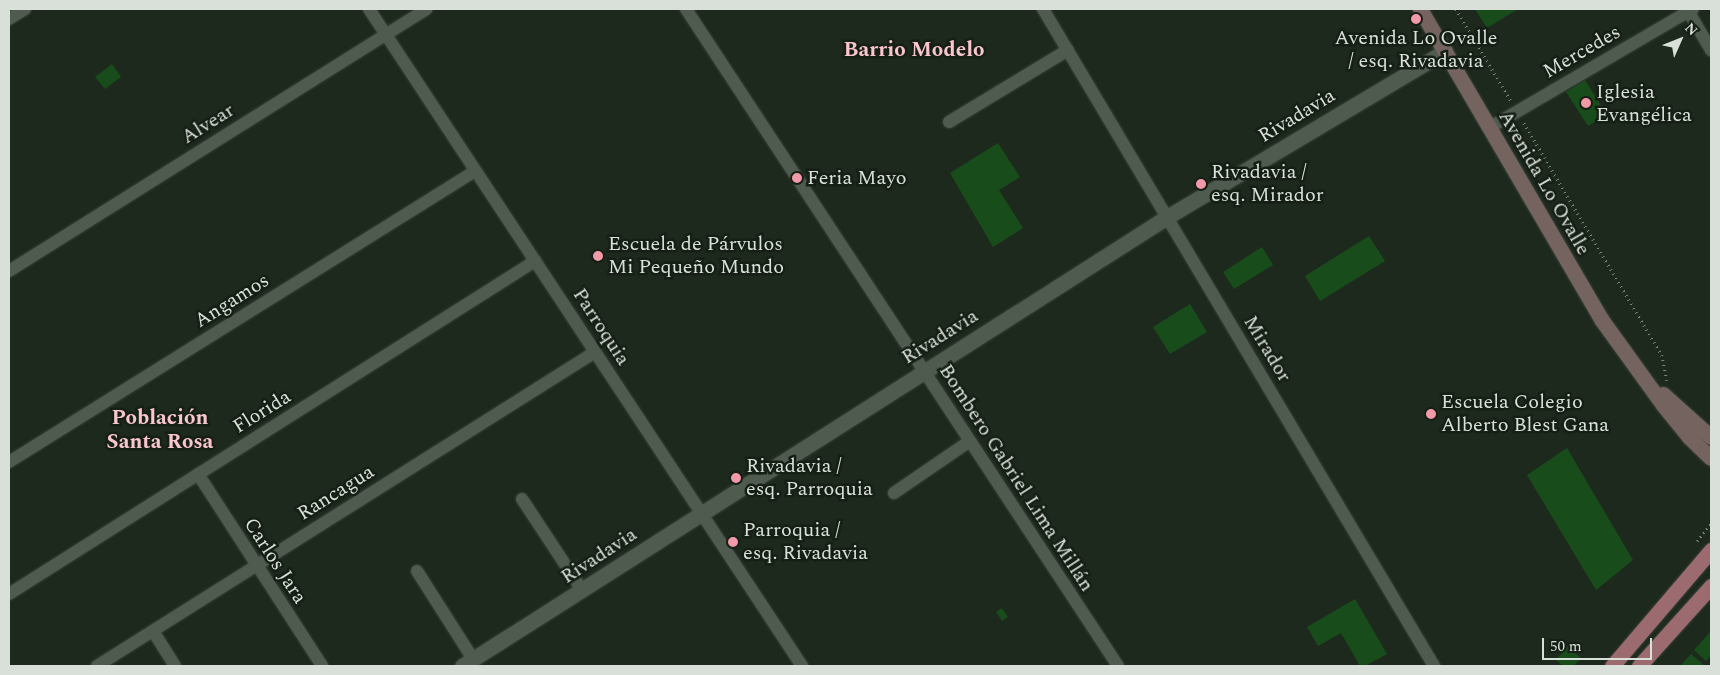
<!DOCTYPE html>
<html>
<head>
<meta charset="utf-8">
<style>
	body { margin:0 }
	#map { position:relative; width:1720px; height:675px; overflow:hidden; background:#1e291e; font-family:Spectral,serif }
	div>[style] { position:absolute }
	[style*='--x'] { left:calc(var(--x)*1px); top:calc(var(--y)*1px); width:calc(var(--w)*1px); rotate:calc(var(--a)*1deg) }
	.building>* { inset:0; background:#194c1b }
	.path>* { height:2.5px; margin-top:-1.25px; transform-origin:0; background:repeating-linear-gradient(90deg,#7a837a 0 1px,transparent 0 5px) }
	.roads { filter:drop-shadow(0 0 1px #3a433a) drop-shadow(0 0 1px #3a433a) }
	.minor>* { height:12px; margin:-6px; padding:0 6px; transform-origin:6px; border-radius:6px; background:#4f5b4f }
	.tertiary>* { height:15px; margin:-7.5px; padding:0 7.5px; transform-origin:7.5px; border-radius:7.5px; background:#4f5b4f }
	.secondary>* { height:15px; margin:-7.5px; padding:0 7.5px; transform-origin:7.5px; border-radius:7.5px; background:#75635f }
	.primary>* { height:15px; margin:-7.5px; padding:0 7.5px; transform-origin:7.5px; border-radius:7.5px; background:#9b6b6f }
	.dots>* { width:14px; height:14px; translate:-50% -50%; box-sizing:border-box; border:2px solid #151f15; border-radius:50% }
	span { translate:-50% -50%; white-space:nowrap; text-align:center; line-height:1.15; -webkit-text-stroke:5px #151f15; paint-order:stroke }
	.poi-label { font-size:20px; color:#d9e0d9 }
	.left { translate:0 -50%; text-align:left }
	.street-label { font-size:20px; color:#d9e0d9 }
	.neighbourhood-label { font-size:21px; color:#fac6cd; font-weight:700 }
	.frame { position:absolute; inset:0; border:10px solid #d9e0d9; pointer-events:none }
	.north { position:absolute; left:1655px; top:15px; width:50px; height:50px; -webkit-text-stroke:4px #151f15; paint-order:stroke; rotate:46deg; font-size:14px; font-weight:700; line-height:20px; text-align:center; color:#d9e0d9 }
	.north::after { content:''; display:block; margin:auto; width:18px; height:22px; background:#d9e0d9; clip-path:polygon(50% 0,100% 100%,50% 72%,0 100%) }
	.scale { position:absolute; left:1542px; top:638px; width:110px; height:22px; box-sizing:border-box; border:2px solid #d9e0d9; border-top:0; padding-left:6px; font-size:15px; line-height:18px; white-space:nowrap; color:#d9e0d9; -webkit-text-stroke:4px #151f15; paint-order:stroke }
</style>
</head>
<body>
<div id="map">
	<div class="building">
		<div style="clip-path:polygon(1475px 9px,1518px 9px,1487px 28px)"></div>
		<div style="clip-path:polygon(112px 64px,121px 77px,105px 89px,95px 77px)"></div>
		<div style="clip-path:polygon(1585px 80px,1607px 115px,1588px 126px,1566px 92px)"></div>
		<div style="clip-path:polygon(998px 143px,1020px 177px,999px 190px,1023px 228px,993px 247px,950px 173px)"></div>
		<div style="clip-path:polygon(1369px 236px,1385px 261px,1320px 301px,1305px 276px)"></div>
		<div style="clip-path:polygon(1262px 247px,1273px 265px,1234px 289px,1223px 272px)"></div>
		<div style="clip-path:polygon(1190px 304px,1207px 332px,1170px 354px,1153px 327px)"></div>
		<div style="clip-path:polygon(1567px 448px,1633px 560px,1596px 590px,1527px 475px)"></div>
		<div style="clip-path:polygon(1355px 599px,1387px 654px,1365px 666px,1360px 666px,1341px 633px,1318px 646px,1307px 627px)"></div>
		<div style="clip-path:polygon(1002px 608px,1008px 617px,1002px 621px,996px 612px)"></div>
		<div style="clip-path:polygon(1711px 631px,1711px 655px,1706px 661px,1694px 650px)"></div>
		<div style="clip-path:polygon(1568px 646px,1581px 658px,1574px 666px,1563px 666px,1556px 660px)"></div>
		<div style="clip-path:polygon(1691px 654px,1705px 666px,1680px 666px)"></div>
	</div>
	<div class="path">
		<div style="--x:1456;--y:9;--w:107;--a:59.1"></div>
		<div style="--x:1524;--y:123;--w:270;--a:59.3"></div>
		<div style="--x:1662;--y:355;--w:26;--a:79"></div>
		<div style="--x:1697;--y:541;--w:22;--a:-51"></div>
	</div>
	<div class="roads">
		<div class="minor">
			<div style="--x:369;--y:9;--w:787;--a:56.61"></div>
			<div style="--x:686;--y:9;--w:786;--a:56.67"></div>
			<div style="--x:1043;--y:9;--w:765;--a:59.24"></div>
			<div style="--x:1687;--y:9;--w:48;--a:59.7"></div>
			<div style="--x:9;--y:19;--w:19;--a:-32"></div>
			<div style="--x:949;--y:122;--w:139;--a:-31.2"></div>
			<div style="--x:1489;--y:128;--w:236;--a:-30.3"></div>
			<div style="--x:9;--y:271;--w:493;--a:-32.1"></div>
			<div style="--x:9;--y:462;--w:549;--a:-31.98"></div>
			<div style="--x:198;--y:474;--w:229;--a:57.1"></div>
			<div style="--x:894;--y:493;--w:92;--a:-34.4"></div>
			<div style="--x:522;--y:499;--w:109;--a:56.6"></div>
			<div style="--x:417;--y:571;--w:104;--a:57.5"></div>
			<div style="--x:9;--y:594;--w:623;--a:-32.34"></div>
			<div style="--x:153;--y:631;--w:41;--a:57.8"></div>
			<div style="--x:97;--y:666;--w:589;--a:-32.23"></div>
		</div>
		<div class="tertiary">
			<div style="--x:462;--y:666;--w:836;--a:-32.49"></div>
			<div style="--x:1167;--y:217;--w:324;--a:-30.8"></div>
		</div>
		<div class="secondary">
			<div style="--x:1420;--y:9;--w:359;--a:59.7"></div>
			<div style="--x:1601;--y:319;--w:106;--a:54.2"></div>
			<div style="--x:1663;--y:405;--w:41;--a:50.9"></div>
			<div style="--x:1689;--y:437;--w:30;--a:44"></div>
			<div style="--x:1663;--y:394;--w:64;--a:41.9"></div>
		</div>
		<div class="primary">
			<div style="--x:1612;--y:666;--w:153;--a:-49.5"></div>
			<div style="--x:1639;--y:666;--w:108;--a:-48"></div>
		</div>
	</div>
	<div class="dots">
		<div style="left:1416px;top:19px;background:#f39aa8"></div>
		<div style="left:1586px;top:103px;background:#f39aa8"></div>
		<div style="left:797px;top:178px;background:#f39aa8"></div>
		<div style="left:1201px;top:184px;background:#f39aa8"></div>
		<div style="left:598px;top:256px;background:#f39aa8"></div>
		<div style="left:1431px;top:414px;background:#f39aa8"></div>
		<div style="left:736px;top:478px;background:#f39aa8"></div>
		<div style="left:733px;top:542px;background:#f39aa8"></div>
	</div>
	<div class="poi-label">
		<span style="left:1416px;top:50px">Avenida Lo Ovalle<br>/ esq. Rivadavia</span>
		<span class="left" style="left:1596px;top:104px">Iglesia<br>Evangélica</span>
		<span class="left" style="left:1211px;top:184px">Rivadavia /<br>esq. Mirador</span>
		<span class="left" style="left:807px;top:178px">Feria Mayo</span>
		<span class="left" style="left:608px;top:256px">Escuela de Párvulos<br>Mi Pequeño Mundo</span>
		<span class="left" style="left:1441px;top:414px">Escuela Colegio<br>Alberto Blest Gana</span>
		<span class="left" style="left:746px;top:478px">Rivadavia /<br>esq. Parroquia</span>
		<span class="left" style="left:743px;top:542px">Parroquia /<br>esq. Rivadavia</span>
	</div>
	<div class="street-label">
		<span style="left:1582px;top:52px;rotate:-30deg">Mercedes</span>
		<span style="left:1297px;top:116px;rotate:-31deg">Rivadavia</span>
		<span style="left:208px;top:124px;rotate:-32deg">Alvear</span>
		<span style="left:1544px;top:183px;rotate:60deg">Avenida Lo Ovalle</span>
		<span style="left:232px;top:301px;rotate:-32deg">Angamos</span>
		<span style="left:601px;top:327px;rotate:57deg">Parroquia</span>
		<span style="left:940px;top:337px;rotate:-32deg">Rivadavia</span>
		<span style="left:1267px;top:349px;rotate:59deg">Mirador</span>
		<span style="left:262px;top:412px;rotate:-32deg">Florida</span>
		<span style="left:1016px;top:478px;rotate:57deg">Bombero Gabriel Lima Millán</span>
		<span style="left:336px;top:493px;rotate:-32deg">Rancagua</span>
		<span style="left:599px;top:556px;rotate:-33deg">Rivadavia</span>
		<span style="left:275px;top:561px;rotate:57deg">Carlos Jara</span>
	</div>
	<div class="neighbourhood-label">
		<span style="left:914px;top:50px">Barrio Modelo</span>
		<span style="left:160px;top:430px">Población<br>Santa Rosa</span>
	</div>
	<div class="frame"></div>
	<div class="north">N</div>
	<div class="scale">50 m</div>
</div>
</body>
</html>
